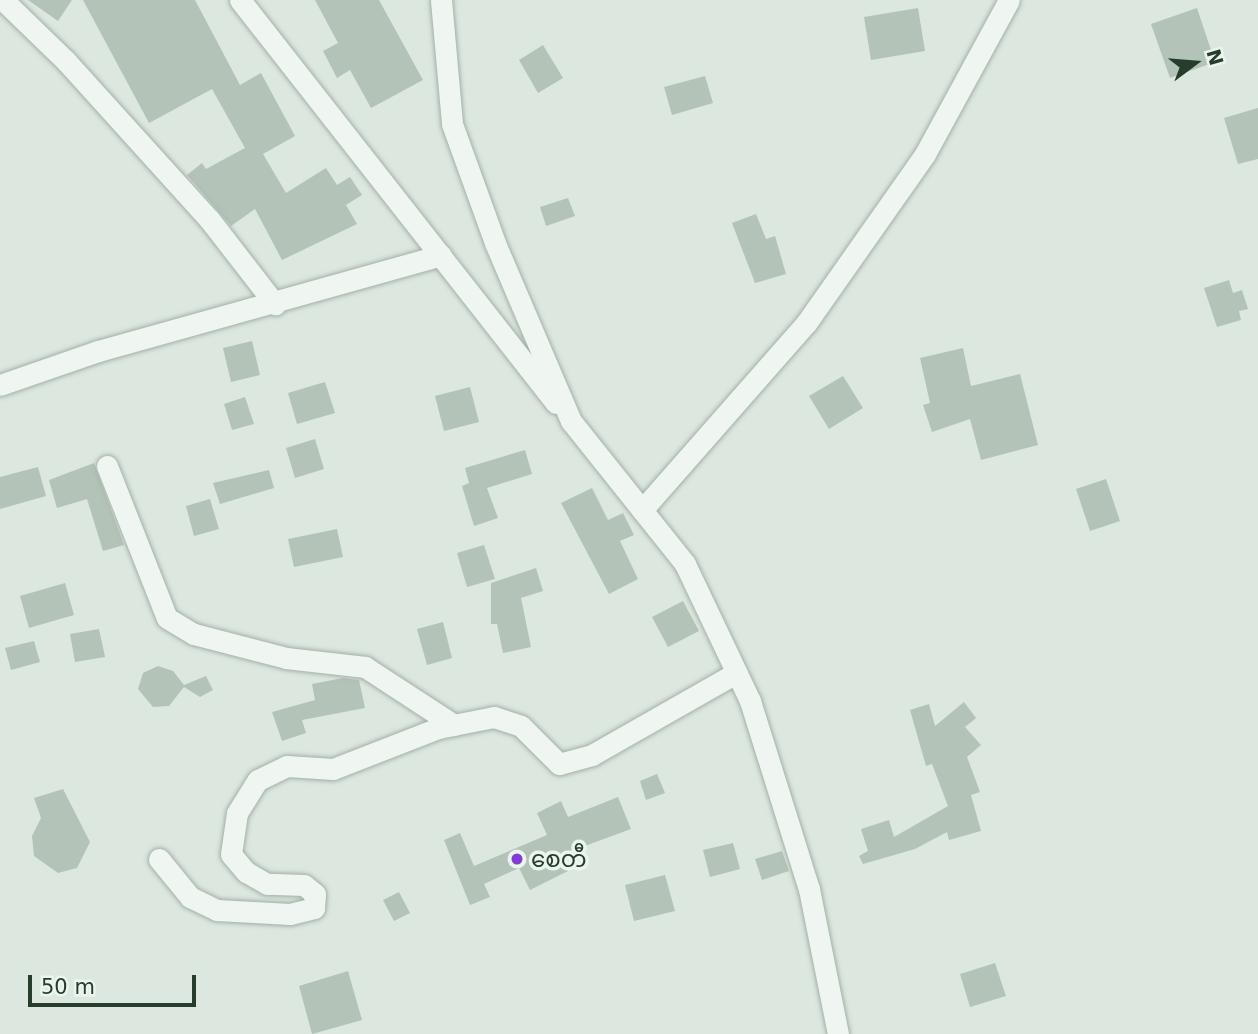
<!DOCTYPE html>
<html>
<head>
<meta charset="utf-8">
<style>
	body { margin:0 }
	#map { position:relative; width:1258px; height:1034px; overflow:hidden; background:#dce7df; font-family:"DejaVu Sans","Noto Sans Myanmar",sans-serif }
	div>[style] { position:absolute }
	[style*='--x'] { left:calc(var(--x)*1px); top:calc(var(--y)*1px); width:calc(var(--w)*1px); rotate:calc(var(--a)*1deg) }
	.building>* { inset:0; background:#b3c3b7 }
	.roads { filter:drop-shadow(0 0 2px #a2b1a6) drop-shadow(0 0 2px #a2b1a6) }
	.minor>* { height:21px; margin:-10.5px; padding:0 10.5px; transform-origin:10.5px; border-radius:10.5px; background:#eff5f0 }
	.dots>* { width:19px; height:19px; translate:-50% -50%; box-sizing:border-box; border:4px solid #ebf4ed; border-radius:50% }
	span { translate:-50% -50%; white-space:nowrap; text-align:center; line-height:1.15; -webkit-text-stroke:7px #ebf4ed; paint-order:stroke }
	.poi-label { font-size:23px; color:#263d2c }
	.left { translate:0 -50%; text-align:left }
	.north { position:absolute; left:1160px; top:28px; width:70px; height:70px; -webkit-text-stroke:5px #ebf4ed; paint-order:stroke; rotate:74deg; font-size:19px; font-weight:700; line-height:28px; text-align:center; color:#263d2c }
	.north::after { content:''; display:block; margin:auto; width:24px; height:32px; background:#263d2c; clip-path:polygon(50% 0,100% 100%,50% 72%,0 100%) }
	.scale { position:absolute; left:28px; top:975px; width:168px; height:32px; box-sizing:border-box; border:4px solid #263d2c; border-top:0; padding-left:9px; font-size:21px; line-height:24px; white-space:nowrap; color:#263d2c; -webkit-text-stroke:5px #ebf4ed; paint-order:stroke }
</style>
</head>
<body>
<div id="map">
	<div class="building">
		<div style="clip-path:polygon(28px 0,72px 0,58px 21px)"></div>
		<div style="clip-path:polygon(83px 0,195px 0,240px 85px,261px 73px,295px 136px,263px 154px,286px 193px,326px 168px,337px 185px,350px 177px,362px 195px,346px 205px,357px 224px,282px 260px,255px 209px,231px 226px,187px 175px,202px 163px,206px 169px,245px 148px,212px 89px,149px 123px)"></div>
		<div style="clip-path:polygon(315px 0,379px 0,423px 80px,371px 108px,350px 70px,337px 78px,323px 51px,338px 43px)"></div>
		<div style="clip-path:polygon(918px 8px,925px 51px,871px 60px,864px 17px)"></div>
		<div style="clip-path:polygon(1197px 8px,1215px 62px,1170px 78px,1151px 24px)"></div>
		<div style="clip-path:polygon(543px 45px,563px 78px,538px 93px,519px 60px)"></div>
		<div style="clip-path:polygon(705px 76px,713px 103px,672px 115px,664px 87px)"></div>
		<div style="clip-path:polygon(1258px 108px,1258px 159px,1238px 164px,1224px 118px)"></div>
		<div style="clip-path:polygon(568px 198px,575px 216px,546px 226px,540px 207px)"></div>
		<div style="clip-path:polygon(756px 214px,766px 239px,775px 236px,786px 274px,755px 283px,732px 223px)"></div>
		<div style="clip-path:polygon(1229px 280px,1233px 293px,1242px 290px,1248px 309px,1239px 311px,1241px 320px,1217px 327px,1204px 288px)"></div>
		<div style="clip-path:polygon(252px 341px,260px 375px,231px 382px,223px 348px)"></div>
		<div style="clip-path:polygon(963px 348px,971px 386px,1020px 374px,1038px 445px,981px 460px,970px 419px,932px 432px,923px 405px,930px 403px,920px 358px)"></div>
		<div style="clip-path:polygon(843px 376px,863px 408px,829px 429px,809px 396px)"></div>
		<div style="clip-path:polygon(325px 382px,335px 413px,297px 424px,288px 393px)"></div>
		<div style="clip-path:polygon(470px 387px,479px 422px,444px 431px,435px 396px)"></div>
		<div style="clip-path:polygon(245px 397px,254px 424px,232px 430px,224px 404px)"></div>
		<div style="clip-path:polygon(315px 439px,324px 469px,295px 478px,286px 448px)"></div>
		<div style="clip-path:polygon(525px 450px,532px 474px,487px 488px,498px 518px,474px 526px,462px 486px,469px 483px,465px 468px)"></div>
		<div style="clip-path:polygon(94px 463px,124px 545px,103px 551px,87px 499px,57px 508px,49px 480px)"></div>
		<div style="clip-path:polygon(38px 467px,46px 496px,0 509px,0 477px)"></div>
		<div style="clip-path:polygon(269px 470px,274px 488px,220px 504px,213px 483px)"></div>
		<div style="clip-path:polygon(1106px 479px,1120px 521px,1090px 531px,1076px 489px)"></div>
		<div style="clip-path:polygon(592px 488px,608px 520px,623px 513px,634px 535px,620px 541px,638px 579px,609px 594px,561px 503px)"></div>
		<div style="clip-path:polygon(210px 499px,219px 529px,194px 536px,186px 506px)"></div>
		<div style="clip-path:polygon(337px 529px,343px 557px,294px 567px,288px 539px)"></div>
		<div style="clip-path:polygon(484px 545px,495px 579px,467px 587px,457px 553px)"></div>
		<div style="clip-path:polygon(536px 568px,543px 591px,521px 598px,531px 647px,503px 653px,497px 624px,491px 624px,491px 583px)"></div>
		<div style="clip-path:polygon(65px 583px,74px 615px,29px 628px,20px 596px)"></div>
		<div style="clip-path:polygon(683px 601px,699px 631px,668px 647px,652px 617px)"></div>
		<div style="clip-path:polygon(443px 622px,452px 658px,427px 665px,417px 629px)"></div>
		<div style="clip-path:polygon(99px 629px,105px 657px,75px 662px,70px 634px)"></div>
		<div style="clip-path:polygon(34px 641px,40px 662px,11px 670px,5px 648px)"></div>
		<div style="clip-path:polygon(158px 666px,173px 671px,184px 685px,206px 676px,213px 690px,200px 697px,184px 687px,169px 706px,153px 707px,138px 689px,143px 673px)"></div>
		<div style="clip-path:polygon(343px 678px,359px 680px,365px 708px,302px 720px,306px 733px,282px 741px,272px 712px,315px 700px,312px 684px)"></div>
		<div style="clip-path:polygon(964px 702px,976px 718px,965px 727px,981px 745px,967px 757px,980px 792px,971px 795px,981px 831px,949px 840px,947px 832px,915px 849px,863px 864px,859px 856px,868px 851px,861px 829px,889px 820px,894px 837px,948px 806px,932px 764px,926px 766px,910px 710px,929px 704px,935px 726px)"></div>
		<div style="clip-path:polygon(657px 774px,665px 793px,646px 800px,640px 781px)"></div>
		<div style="clip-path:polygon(63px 789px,90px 842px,77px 868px,58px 873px,34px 856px,32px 836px,41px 818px,34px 798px)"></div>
		<div style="clip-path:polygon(618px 797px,631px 829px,563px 854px,568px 871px,530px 890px,519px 868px,484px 884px,490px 897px,470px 905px,444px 840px,460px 833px,474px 866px,547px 835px,537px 813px,561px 801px,568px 817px)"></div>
		<div style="clip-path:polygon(733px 843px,740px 869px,710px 877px,703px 850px)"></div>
		<div style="clip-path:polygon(782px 851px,789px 871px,762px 880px,755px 859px)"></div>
		<div style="clip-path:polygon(665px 875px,675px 911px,634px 921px,625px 885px)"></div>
		<div style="clip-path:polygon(399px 892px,410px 913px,394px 921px,383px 900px)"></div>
		<div style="clip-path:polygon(995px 963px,1006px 996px,970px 1007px,960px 974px)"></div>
		<div style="clip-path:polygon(348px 971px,362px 1020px,312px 1034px,299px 986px)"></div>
	</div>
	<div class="roads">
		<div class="minor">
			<div style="--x:3;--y:0;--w:88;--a:44.1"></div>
			<div style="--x:66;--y:61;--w:213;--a:47.9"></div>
			<div style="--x:209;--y:219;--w:108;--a:52.2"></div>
			<div style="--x:240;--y:0;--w:512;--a:51.9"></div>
			<div style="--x:441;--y:0;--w:124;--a:84.9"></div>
			<div style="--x:452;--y:124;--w:127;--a:70.1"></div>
			<div style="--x:495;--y:243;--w:194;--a:66.9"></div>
			<div style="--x:571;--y:421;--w:183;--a:51.4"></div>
			<div style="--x:685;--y:564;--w:152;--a:64.6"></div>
			<div style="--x:750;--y:701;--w:197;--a:72.6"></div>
			<div style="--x:809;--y:889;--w:148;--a:78.7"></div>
			<div style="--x:0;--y:385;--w:104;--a:-19.1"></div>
			<div style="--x:98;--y:351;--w:356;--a:-15.6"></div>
			<div style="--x:107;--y:466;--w:163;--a:68.5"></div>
			<div style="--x:167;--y:618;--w:31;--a:31"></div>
			<div style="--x:194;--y:634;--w:95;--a:14.6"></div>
			<div style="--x:286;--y:658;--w:80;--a:6.5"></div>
			<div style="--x:365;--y:667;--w:106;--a:33.1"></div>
			<div style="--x:642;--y:510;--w:250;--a:-48.7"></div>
			<div style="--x:807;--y:322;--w:205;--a:-54.9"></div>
			<div style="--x:925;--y:154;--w:175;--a:-61.4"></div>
			<div style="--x:159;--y:859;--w:49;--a:50.8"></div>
			<div style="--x:190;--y:897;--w:30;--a:26"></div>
			<div style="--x:217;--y:910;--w:73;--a:3.1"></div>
			<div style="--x:290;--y:914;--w:25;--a:-14"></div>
			<div style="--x:314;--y:908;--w:14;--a:-86"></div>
			<div style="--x:315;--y:894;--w:14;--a:-141"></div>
			<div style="--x:304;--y:885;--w:37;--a:-178"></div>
			<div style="--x:267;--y:884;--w:24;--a:-150"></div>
			<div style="--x:246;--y:872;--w:23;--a:-130"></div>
			<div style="--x:231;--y:854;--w:41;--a:-81.7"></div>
			<div style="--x:237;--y:813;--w:39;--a:-58"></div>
			<div style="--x:258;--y:780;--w:32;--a:-26"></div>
			<div style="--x:287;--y:766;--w:46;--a:3.7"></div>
			<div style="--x:333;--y:769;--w:113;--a:-21.3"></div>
			<div style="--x:438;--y:728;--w:57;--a:-11.1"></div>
			<div style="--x:494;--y:717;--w:28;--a:18"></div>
			<div style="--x:521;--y:726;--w:54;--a:45"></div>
			<div style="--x:559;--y:764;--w:34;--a:-15"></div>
			<div style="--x:592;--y:755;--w:166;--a:-29.7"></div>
		</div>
	</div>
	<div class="dots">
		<div style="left:517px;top:859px;background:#833cd1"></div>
	</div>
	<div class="poi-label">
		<span class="left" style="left:531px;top:859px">စေတီ</span>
	</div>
	<div class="north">N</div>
	<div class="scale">50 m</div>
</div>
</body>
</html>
